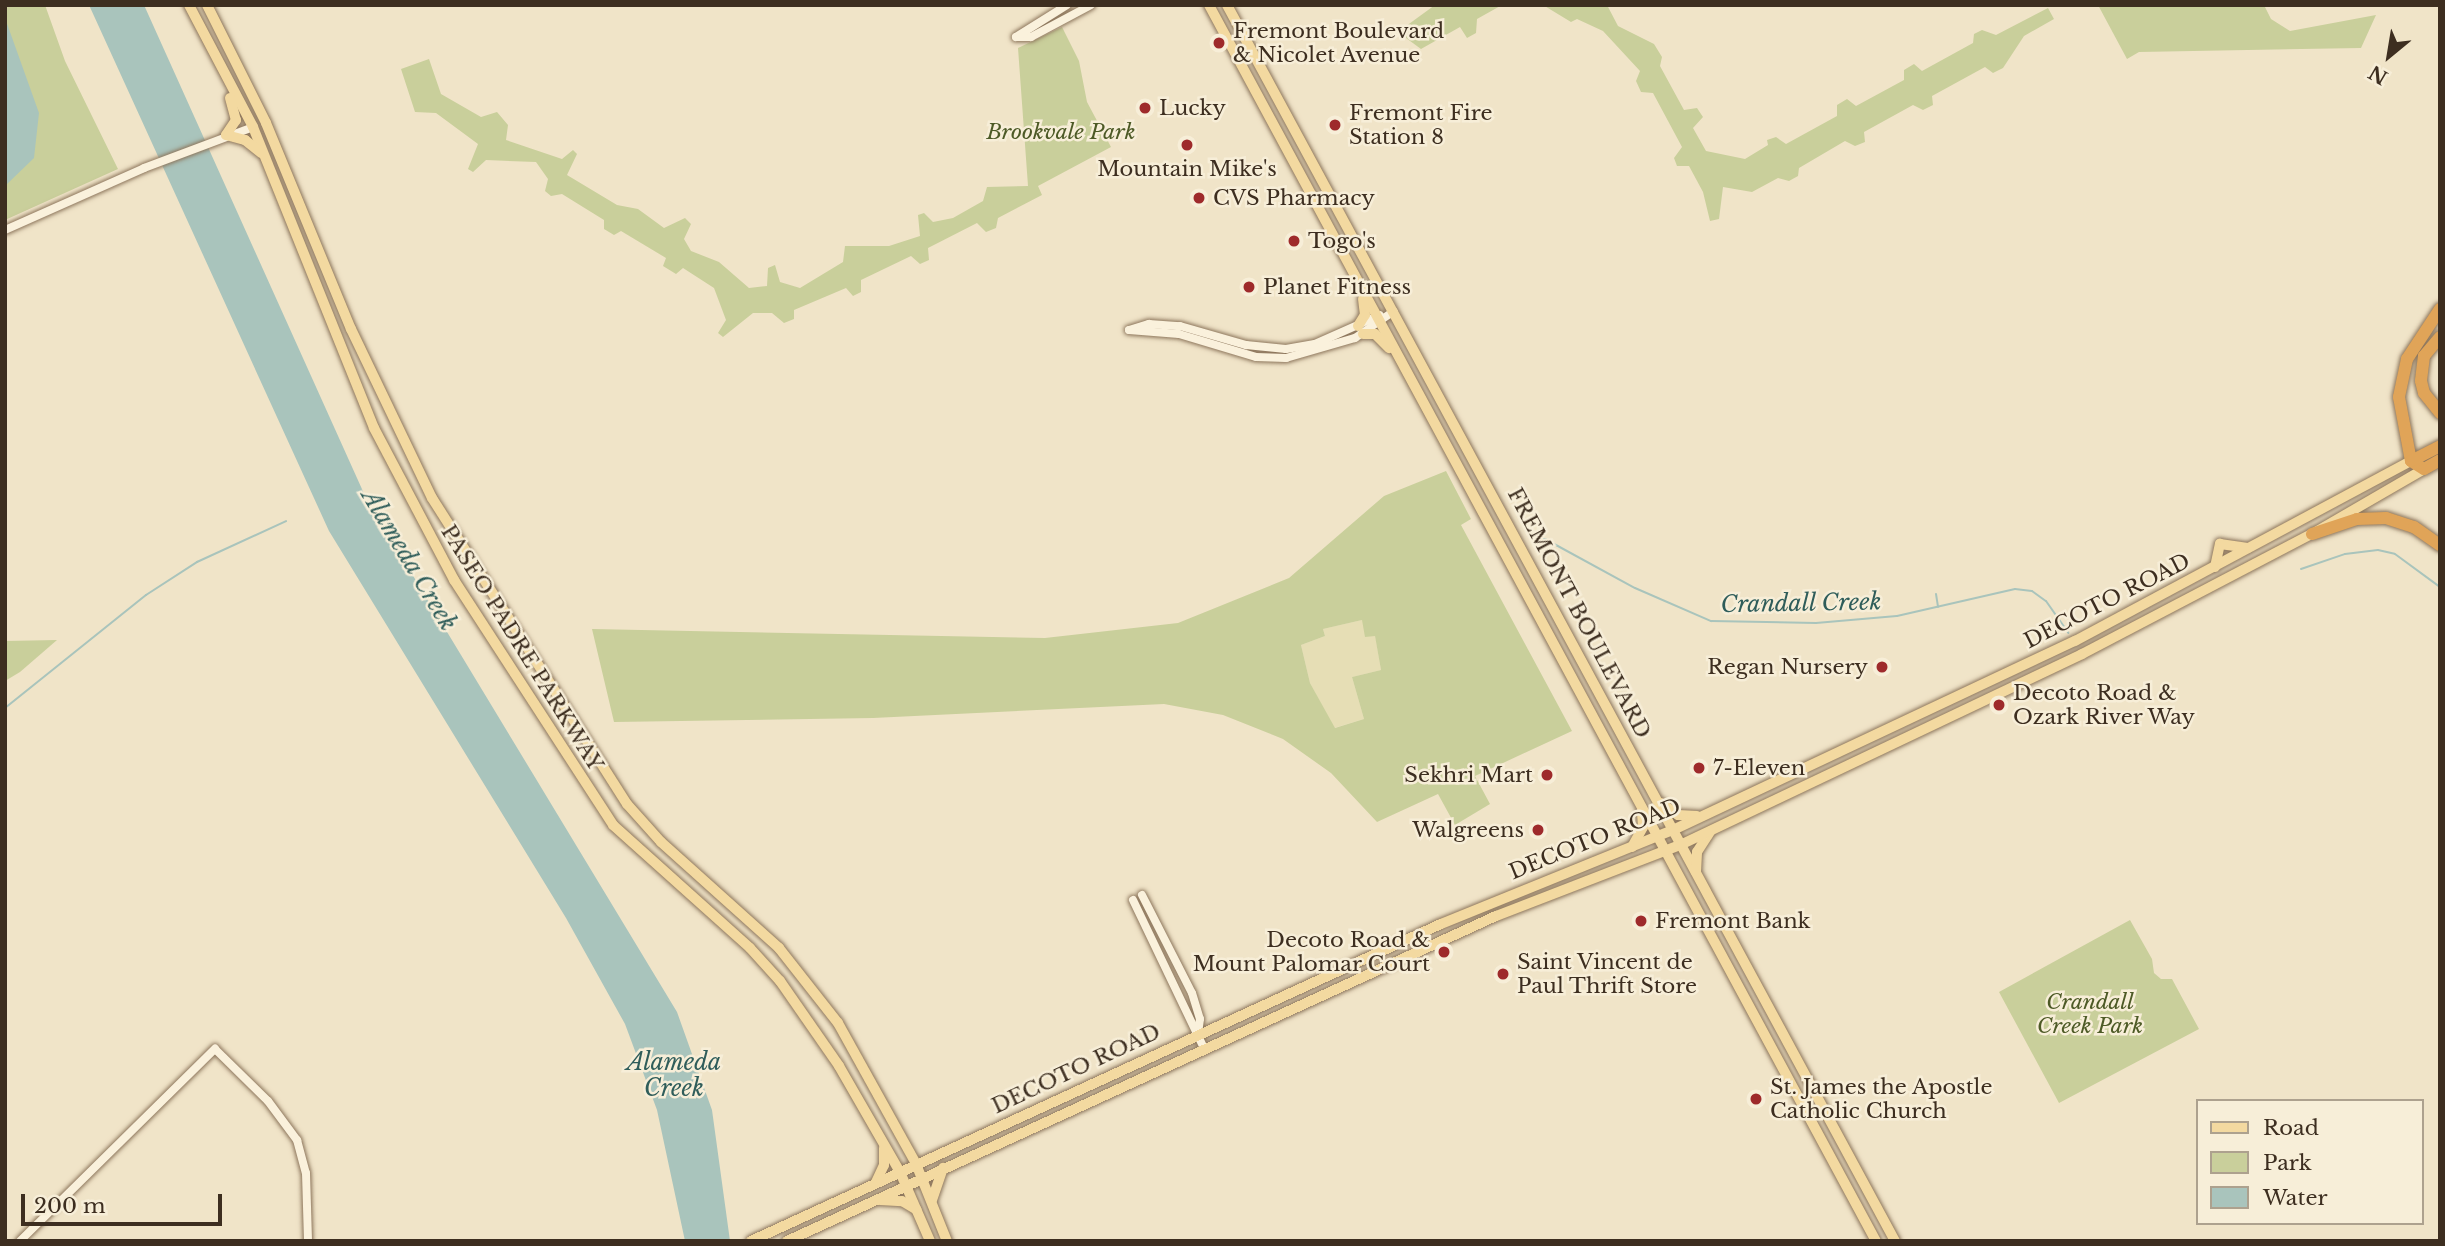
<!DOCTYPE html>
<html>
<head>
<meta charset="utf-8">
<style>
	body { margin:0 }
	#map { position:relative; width:2445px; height:1246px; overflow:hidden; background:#f0e4c8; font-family:"Libre Baskerville",serif }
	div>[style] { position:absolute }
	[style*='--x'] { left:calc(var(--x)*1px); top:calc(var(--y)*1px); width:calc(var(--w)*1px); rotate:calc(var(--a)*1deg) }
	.farmland>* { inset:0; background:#e6deb5 }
	.green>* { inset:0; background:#c9cf9b }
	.water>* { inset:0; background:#a9c4bc }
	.stream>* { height:2px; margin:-1px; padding:0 1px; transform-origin:1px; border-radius:1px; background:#a9c4bc }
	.roads { filter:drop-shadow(0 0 2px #8d765c) drop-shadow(0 0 2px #8d765c) }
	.minor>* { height:8px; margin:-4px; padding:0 4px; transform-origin:4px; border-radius:4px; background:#faf1dc }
	.major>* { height:10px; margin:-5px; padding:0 5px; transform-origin:5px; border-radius:5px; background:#f3d9a0 }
	.highway>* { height:12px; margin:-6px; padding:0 6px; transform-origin:6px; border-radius:6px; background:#e0a458 }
	.dots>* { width:19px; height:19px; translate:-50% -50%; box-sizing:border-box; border:4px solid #f7eed8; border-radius:50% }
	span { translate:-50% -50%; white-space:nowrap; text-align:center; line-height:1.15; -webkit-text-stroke:5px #f7eed8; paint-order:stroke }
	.poi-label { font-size:21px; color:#3d2e20 }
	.left { translate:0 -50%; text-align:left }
	.right { translate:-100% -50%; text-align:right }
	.park-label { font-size:21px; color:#4d5a26; font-style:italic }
	.street-label { font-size:21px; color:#3d2e20 }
	.water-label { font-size:23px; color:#2f5d5a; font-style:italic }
	.frame { position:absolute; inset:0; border:7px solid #3d2e20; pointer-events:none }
	.legend { position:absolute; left:2196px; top:1099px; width:228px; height:126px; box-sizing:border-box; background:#f7eed8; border:2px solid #ada18e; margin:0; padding:9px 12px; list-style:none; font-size:21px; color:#3d2e20 }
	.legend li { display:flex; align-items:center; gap:14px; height:35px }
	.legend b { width:35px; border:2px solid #ada18e }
	.north { position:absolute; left:2354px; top:21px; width:70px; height:70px; -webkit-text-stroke:5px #f7eed8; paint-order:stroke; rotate:210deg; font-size:19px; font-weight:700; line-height:28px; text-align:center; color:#3d2e20 }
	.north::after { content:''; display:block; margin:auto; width:24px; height:32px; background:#3d2e20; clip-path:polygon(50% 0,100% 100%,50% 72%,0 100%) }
	.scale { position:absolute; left:21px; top:1194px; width:201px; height:32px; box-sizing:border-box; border:4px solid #3d2e20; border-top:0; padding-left:9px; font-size:21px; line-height:24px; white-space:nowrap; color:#3d2e20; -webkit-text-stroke:5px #f7eed8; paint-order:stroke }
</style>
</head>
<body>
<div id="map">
	<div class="farmland">
		<div style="clip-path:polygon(1362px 620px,1375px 635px,1381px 670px,1352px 677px,1364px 719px,1334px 728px,1310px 683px,1301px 645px,1325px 636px,1323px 629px)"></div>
	</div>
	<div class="green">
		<div style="clip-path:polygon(5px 5px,45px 5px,65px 61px,118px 169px,5px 220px)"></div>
		<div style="clip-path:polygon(1435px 5px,1502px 5px,1477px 19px,1476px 33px,1467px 38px,1460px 27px,1421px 49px,1406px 38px,1402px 29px)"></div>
		<div style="clip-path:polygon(1543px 5px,1607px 5px,1618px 26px,1654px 44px,1662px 57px,1660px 66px,1684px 110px,1697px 108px,1703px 117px,1693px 128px,1706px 151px,1745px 159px,1768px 145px,1767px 140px,1776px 137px,1786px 144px,1837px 116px,1837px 105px,1847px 99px,1856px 106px,1904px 80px,1904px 70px,1914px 64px,1922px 71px,1973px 43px,1974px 34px,1982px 30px,1996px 35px,2048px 8px,2054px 19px,2024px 36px,2003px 68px,1993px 73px,1985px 67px,1932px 96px,1933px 105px,1923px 110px,1913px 105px,1864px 132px,1865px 142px,1855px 146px,1845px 141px,1799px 168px,1798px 176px,1789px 181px,1778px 178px,1752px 192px,1723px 187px,1719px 219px,1710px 221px,1703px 192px,1689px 166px,1677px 166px,1674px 158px,1682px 147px,1653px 93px,1641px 92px,1636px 81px,1640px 71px,1603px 31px,1577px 19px,1571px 22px)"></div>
		<div style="clip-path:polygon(2098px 5px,2264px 5px,2271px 19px,2290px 31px,2376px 15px,2361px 48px,2139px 52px,2127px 59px)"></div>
		<div style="clip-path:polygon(1062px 27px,1079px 61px,1087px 102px,1111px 147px,1038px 186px,1042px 195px,998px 218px,996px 228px,986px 232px,977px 223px,928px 248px,929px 260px,920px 264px,911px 256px,861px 280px,861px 292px,853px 296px,846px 288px,794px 310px,794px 319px,784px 323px,772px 313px,753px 313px,723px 337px,718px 333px,726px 320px,714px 288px,683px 268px,676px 274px,663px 266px,666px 258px,621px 231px,614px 235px,604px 229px,604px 220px,562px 194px,551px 196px,545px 191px,548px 179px,536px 162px,486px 160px,473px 172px,468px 169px,478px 144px,436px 113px,415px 112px,401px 69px,429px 59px,441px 94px,481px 117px,497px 112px,508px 125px,506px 140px,562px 159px,573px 150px,577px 154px,567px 175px,617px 205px,638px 209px,664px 228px,685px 218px,691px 224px,684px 239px,691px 251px,719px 262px,749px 288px,767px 286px,768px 268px,775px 265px,780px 282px,800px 288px,843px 262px,845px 246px,889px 246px,920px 236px,918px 215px,924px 213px,933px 222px,953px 218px,983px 201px,987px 187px,1028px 186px,1018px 48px)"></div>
		<div style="clip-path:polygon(evenodd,1446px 471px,1471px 519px,1461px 525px,1572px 731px,1475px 776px,1490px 804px,1455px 825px,1438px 794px,1377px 822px,1331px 773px,1283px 739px,1223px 715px,1164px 704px,873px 718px,614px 722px,592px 629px,1045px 638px,1178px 623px,1289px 578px,1384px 496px,1446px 471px,1362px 620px,1365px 637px,1375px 636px,1381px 670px,1352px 677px,1364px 719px,1335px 728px,1310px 683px,1301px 645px,1325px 636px,1323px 629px,1362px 620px)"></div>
		<div style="clip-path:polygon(57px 640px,20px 672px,5px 681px,5px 641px)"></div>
		<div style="clip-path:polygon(2130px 920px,2152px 959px,2154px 973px,2161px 979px,2172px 979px,2199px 1029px,2059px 1103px,1999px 992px)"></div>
	</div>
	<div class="water">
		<div style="clip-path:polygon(89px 5px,144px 5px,366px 498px,677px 1012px,712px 1110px,730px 1241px,685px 1241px,657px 1110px,625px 1024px,566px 918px,329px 531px)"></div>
		<div style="clip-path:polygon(5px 18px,39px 113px,34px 158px,5px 186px)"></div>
	</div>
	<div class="stream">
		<div style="--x:1531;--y:537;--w:14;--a:8"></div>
		<div style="--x:1545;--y:539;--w:102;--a:28.6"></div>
		<div style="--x:1635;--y:588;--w:83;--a:23.5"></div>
		<div style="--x:1711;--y:621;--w:105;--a:1.1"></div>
		<div style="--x:1816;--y:623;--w:81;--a:-4.9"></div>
		<div style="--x:1897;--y:616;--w:121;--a:-12.9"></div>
		<div style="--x:2015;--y:589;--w:17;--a:7"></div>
		<div style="--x:2032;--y:591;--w:17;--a:36"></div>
		<div style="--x:2046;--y:601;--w:39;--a:55"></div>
		<div style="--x:2301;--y:569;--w:46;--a:-18.8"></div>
		<div style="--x:2345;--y:554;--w:33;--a:-7"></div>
		<div style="--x:2378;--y:550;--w:17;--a:13"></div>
		<div style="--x:2395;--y:554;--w:56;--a:36.3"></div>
		<div style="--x:1936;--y:594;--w:13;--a:81"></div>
		<div style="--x:5;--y:708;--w:181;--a:-38.7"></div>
		<div style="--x:146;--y:595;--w:61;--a:-32.9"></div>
		<div style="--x:197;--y:562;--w:98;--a:-24.7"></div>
	</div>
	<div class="roads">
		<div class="minor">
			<div style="--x:1016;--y:37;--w:15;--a:0"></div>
			<div style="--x:1031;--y:37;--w:68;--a:-28.1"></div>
			<div style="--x:1016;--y:37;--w:60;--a:-32.1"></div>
			<div style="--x:5;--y:230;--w:152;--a:-24"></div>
			<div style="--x:144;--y:168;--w:116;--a:-20.6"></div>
			<div style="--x:1129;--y:330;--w:50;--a:4.6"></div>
			<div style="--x:1179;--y:334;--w:80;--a:16.6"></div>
			<div style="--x:1256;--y:357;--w:30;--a:2"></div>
			<div style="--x:1286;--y:358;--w:72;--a:-16.2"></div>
			<div style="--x:1355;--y:338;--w:47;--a:-34.7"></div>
			<div style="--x:1129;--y:330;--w:21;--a:-17"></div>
			<div style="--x:1149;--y:324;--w:31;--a:4"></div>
			<div style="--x:1180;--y:326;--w:69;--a:16.1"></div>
			<div style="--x:1246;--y:345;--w:40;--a:5.7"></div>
			<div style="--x:1286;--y:349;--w:29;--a:-10"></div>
			<div style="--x:1315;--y:344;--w:71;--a:-24"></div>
			<div style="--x:1142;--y:895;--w:110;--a:63"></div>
			<div style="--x:1192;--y:993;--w:27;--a:73"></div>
			<div style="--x:1200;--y:1019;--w:15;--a:98"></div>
			<div style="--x:1133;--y:900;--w:164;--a:64.4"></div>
			<div style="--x:20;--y:1241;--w:274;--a:-44.6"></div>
			<div style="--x:215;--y:1049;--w:74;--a:44.5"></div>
			<div style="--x:268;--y:1101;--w:49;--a:53.4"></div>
			<div style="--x:297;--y:1140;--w:34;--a:75"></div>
			<div style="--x:306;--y:1173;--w:68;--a:88.3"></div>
		</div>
		<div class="major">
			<div style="--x:189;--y:5;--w:138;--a:62.3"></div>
			<div style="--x:253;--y:127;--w:324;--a:68.1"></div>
			<div style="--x:374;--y:428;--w:172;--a:62.2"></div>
			<div style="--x:454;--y:580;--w:292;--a:57"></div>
			<div style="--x:613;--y:825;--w:184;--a:41.9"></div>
			<div style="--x:750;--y:948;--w:45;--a:47.7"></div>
			<div style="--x:780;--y:981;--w:103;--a:55.2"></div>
			<div style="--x:839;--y:1066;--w:122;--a:60.1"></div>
			<div style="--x:900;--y:1172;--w:75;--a:66.5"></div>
			<div style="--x:207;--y:5;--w:132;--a:63.4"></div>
			<div style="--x:266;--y:123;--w:223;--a:67.6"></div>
			<div style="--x:351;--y:329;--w:187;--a:64.4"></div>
			<div style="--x:432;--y:498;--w:363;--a:57.5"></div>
			<div style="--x:627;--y:804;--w:51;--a:48.2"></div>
			<div style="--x:661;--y:842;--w:159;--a:41.9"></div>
			<div style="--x:779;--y:948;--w:95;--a:51.8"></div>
			<div style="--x:838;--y:1023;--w:161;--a:61"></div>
			<div style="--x:916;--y:1164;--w:83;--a:68.1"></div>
			<div style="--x:1209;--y:5;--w:1404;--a:61.65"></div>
			<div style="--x:1227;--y:5;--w:1405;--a:61.61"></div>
			<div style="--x:230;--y:98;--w:23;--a:75"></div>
			<div style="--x:236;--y:120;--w:18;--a:124"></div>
			<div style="--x:226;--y:135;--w:20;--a:15"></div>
			<div style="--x:245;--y:140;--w:21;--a:39"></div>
			<div style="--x:1358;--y:326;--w:13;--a:-58"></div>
			<div style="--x:1365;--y:315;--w:16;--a:-97"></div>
			<div style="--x:1363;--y:334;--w:12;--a:0"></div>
			<div style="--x:1375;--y:334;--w:20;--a:45"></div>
			<div style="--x:2215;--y:567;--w:24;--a:-78"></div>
			<div style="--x:2220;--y:544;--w:28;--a:8"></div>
			<div style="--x:1661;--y:803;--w:21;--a:35"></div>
			<div style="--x:1678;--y:815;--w:19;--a:3"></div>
			<div style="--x:1632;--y:847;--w:23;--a:-61"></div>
			<div style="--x:1643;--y:827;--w:16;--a:-94"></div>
			<div style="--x:1696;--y:872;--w:20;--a:-87"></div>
			<div style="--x:1697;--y:852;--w:24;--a:-57"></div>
			<div style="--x:876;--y:1182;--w:19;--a:-65"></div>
			<div style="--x:884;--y:1165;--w:17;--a:-90"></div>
			<div style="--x:880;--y:1200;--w:22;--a:3"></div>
			<div style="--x:902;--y:1201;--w:17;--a:31"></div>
			<div style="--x:932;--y:1200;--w:34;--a:-71"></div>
			<div style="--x:751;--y:1241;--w:759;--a:-24.68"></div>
			<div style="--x:1441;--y:924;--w:250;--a:-22.1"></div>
			<div style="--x:1673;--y:830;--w:444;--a:-25.2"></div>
			<div style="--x:2075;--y:641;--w:381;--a:-28.2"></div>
			<div style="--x:787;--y:1241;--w:780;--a:-24.63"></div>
			<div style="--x:1496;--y:916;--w:197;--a:-21.1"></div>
			<div style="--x:1680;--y:845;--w:445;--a:-25.4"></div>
			<div style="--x:2082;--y:654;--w:259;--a:-27.6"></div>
			<div style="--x:2312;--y:534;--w:129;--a:-30.1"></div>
		</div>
		<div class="highway">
			<div style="--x:2440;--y:309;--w:60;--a:123.4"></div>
			<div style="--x:2407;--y:359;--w:39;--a:102"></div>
			<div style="--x:2399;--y:397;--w:65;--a:79.4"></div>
			<div style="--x:2411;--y:461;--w:15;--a:32"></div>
			<div style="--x:2424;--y:469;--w:18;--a:-29"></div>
			<div style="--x:2440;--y:337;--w:25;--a:130"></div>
			<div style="--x:2424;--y:356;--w:25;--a:97"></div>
			<div style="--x:2421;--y:381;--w:12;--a:76"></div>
			<div style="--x:2424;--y:393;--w:26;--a:51"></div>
			<div style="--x:2411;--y:461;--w:33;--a:-27"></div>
			<div style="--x:2312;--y:534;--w:47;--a:-18.4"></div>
			<div style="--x:2357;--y:519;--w:29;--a:-2"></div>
			<div style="--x:2386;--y:518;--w:29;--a:18"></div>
			<div style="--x:2414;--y:527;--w:32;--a:35"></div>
		</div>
	</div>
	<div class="dots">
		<div style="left:1219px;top:43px;background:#9e2a2b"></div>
		<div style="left:1145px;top:108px;background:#9e2a2b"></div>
		<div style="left:1335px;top:125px;background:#9e2a2b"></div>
		<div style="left:1187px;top:145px;background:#9e2a2b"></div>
		<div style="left:1199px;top:198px;background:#9e2a2b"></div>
		<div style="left:1294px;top:241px;background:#9e2a2b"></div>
		<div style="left:1249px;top:287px;background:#9e2a2b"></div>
		<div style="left:1882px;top:667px;background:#9e2a2b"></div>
		<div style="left:1999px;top:705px;background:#9e2a2b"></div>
		<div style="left:1699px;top:768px;background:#9e2a2b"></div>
		<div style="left:1547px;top:775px;background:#9e2a2b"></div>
		<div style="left:1538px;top:830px;background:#9e2a2b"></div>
		<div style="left:1641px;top:921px;background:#9e2a2b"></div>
		<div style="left:1444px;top:952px;background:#9e2a2b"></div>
		<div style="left:1503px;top:974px;background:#9e2a2b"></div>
		<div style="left:1756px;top:1099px;background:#9e2a2b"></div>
	</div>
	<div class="poi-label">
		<span class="left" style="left:1233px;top:43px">Fremont Boulevard<br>&amp; Nicolet Avenue</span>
		<span class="left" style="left:1159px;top:108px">Lucky</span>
		<span class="left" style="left:1349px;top:125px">Fremont Fire<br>Station 8</span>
		<span style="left:1187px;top:169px">Mountain Mike's</span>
		<span class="left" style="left:1213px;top:198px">CVS Pharmacy</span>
		<span class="left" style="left:1308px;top:241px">Togo's</span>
		<span class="left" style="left:1263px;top:287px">Planet Fitness</span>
		<span class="right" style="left:1868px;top:667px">Regan Nursery</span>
		<span class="left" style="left:2013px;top:705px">Decoto Road &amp;<br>Ozark River Way</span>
		<span class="left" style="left:1713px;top:768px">7-Eleven</span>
		<span class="right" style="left:1533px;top:775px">Sekhri Mart</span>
		<span class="right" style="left:1524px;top:830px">Walgreens</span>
		<span class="left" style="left:1655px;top:921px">Fremont Bank</span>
		<span class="right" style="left:1430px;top:952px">Decoto Road &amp;<br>Mount Palomar Court</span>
		<span class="left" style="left:1517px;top:974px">Saint Vincent de<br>Paul Thrift Store</span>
		<span class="left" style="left:1770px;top:1099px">St. James the Apostle<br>Catholic Church</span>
	</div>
	<div class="park-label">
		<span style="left:1061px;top:132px">Brookvale Park</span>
		<span style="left:2090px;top:1014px">Crandall<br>Creek Park</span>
	</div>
	<div class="street-label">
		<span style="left:2107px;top:601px;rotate:-27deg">DECOTO ROAD</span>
		<span style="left:1579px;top:613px;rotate:62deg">FREMONT BOULEVARD</span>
		<span style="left:522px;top:648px;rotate:58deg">PASEO PADRE PARKWAY</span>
		<span style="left:1595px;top:839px;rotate:-22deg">DECOTO ROAD</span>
		<span style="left:1076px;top:1069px;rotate:-25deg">DECOTO ROAD</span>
	</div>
	<div class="water-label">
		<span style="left:409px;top:560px;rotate:59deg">Alameda Creek</span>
		<span style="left:1801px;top:603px;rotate:-1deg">Crandall Creek</span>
		<span style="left:674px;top:1075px">Alameda<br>Creek</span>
	</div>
	<div class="frame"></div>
	<ul class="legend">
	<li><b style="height:9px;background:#f3d9a0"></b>Road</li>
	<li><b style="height:19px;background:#c9cf9b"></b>Park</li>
	<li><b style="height:19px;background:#a9c4bc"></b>Water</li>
	</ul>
	<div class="north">N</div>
	<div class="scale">200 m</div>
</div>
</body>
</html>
